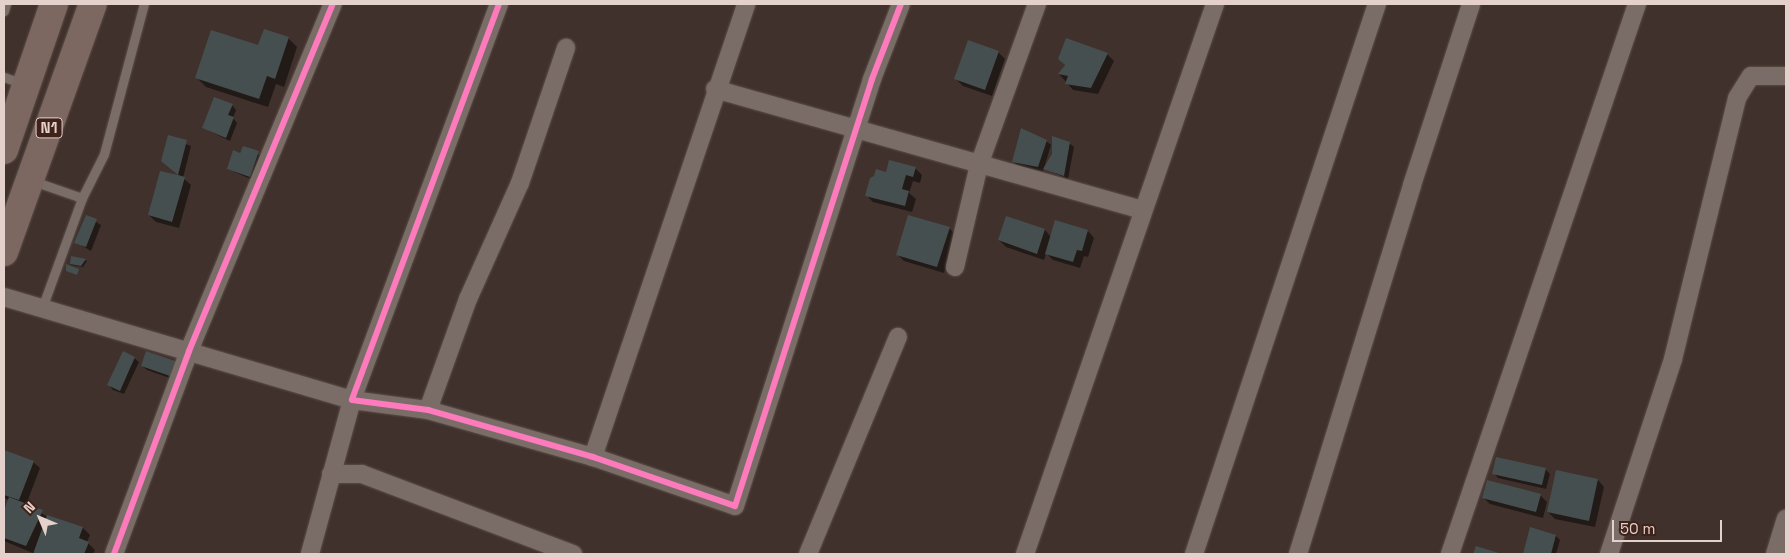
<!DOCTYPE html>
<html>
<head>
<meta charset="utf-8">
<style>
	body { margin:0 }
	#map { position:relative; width:1790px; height:558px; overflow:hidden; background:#41312c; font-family:"Space Grotesk",sans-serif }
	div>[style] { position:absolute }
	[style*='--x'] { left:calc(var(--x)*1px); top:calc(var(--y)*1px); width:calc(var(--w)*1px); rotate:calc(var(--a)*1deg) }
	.shadow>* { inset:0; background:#0007 }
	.building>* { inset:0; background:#464f4f }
	.roads { filter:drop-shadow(0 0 1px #5c4e49) drop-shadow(0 0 1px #5c4e49) }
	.lane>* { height:9px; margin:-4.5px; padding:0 4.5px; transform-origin:4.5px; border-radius:4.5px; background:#7a6d68 }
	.street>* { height:18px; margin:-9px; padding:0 9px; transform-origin:9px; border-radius:9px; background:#7a6d68 }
	.highway>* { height:28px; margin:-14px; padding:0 14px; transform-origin:14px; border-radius:14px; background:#7d6861 }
	.cycleway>* { height:6px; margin:-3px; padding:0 3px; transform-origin:3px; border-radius:3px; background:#fd7abc }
	span { translate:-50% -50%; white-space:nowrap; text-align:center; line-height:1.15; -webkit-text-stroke:4px #3f221a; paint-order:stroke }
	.shield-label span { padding:1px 4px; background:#3f221a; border:1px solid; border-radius:4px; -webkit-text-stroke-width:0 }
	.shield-label { font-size:15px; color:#e4d1cb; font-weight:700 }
	.frame { position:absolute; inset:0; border:5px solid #e4d1cb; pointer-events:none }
	.north { position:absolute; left:15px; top:493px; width:50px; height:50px; -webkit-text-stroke:4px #3f221a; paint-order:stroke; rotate:315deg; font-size:14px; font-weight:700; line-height:20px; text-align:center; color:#e4d1cb }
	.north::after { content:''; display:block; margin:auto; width:18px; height:22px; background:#e4d1cb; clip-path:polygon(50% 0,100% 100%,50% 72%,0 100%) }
	.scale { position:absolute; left:1612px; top:520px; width:110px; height:22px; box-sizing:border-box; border:2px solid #e4d1cb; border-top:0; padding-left:6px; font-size:15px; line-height:18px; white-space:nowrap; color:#e4d1cb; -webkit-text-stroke:4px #3f221a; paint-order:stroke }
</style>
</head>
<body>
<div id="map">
	<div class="shadow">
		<div style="clip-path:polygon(288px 38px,297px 47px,284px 87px,276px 84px,268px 107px,206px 87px,197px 78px,259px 47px)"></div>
		<div style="clip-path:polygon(1066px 40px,1107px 54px,1114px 61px,1098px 94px,1073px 90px,1059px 74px,1066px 66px,1059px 59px)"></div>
		<div style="clip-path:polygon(998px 52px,1005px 59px,992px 96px,963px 86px,956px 79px)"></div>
		<div style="clip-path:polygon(232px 105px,236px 110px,233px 118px,237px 123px,230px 141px,203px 128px)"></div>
		<div style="clip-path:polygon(168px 137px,191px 146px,183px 178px,191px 185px,179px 228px,156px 222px,149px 215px,182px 178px,167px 165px)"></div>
		<div style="clip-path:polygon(1046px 141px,1051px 145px,1044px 168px,1069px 143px,1074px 147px,1068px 179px,1044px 168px,1043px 171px,1018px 166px,1013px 162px)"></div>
		<div style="clip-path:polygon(244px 147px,263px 157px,255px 181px,228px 169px)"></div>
		<div style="clip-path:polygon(915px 168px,922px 175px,920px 183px,913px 181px,909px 193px,916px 199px,912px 212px,873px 202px,866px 195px,887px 173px)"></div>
		<div style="clip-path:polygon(86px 216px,101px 225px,91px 251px,76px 242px)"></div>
		<div style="clip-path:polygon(1007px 217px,1045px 230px,1051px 237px,1088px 231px,1094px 238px,1088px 257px,1084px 256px,1080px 268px,1053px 260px,1046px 253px,1044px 260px,1006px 247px,999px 240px)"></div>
		<div style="clip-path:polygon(949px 228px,956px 235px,944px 273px,904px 261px,897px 254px)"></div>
		<div style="clip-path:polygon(72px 257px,85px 260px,87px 261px,83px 267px,71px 265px)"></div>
		<div style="clip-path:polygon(147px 352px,178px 381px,147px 370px,142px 366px)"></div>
		<div style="clip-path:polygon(134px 358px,139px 362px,124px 394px,113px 390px,109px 385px)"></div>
		<div style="clip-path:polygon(4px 451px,33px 462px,40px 468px,26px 505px,48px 517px,83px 528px,90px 535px,87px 542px,95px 550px,93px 554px,35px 554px,4px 541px,4px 511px,9px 500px,4px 498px)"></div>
		<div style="clip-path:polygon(1545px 469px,1550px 474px,1546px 489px,1498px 478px,1494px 473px)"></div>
		<div style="clip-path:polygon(1598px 480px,1604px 487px,1595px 527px,1555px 519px,1548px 512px)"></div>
		<div style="clip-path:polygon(1540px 495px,1547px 502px,1543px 518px,1490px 504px,1483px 497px)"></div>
		<div style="clip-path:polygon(1531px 529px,1556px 536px,1560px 540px,1556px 554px,1524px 554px)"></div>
	</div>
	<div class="building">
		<div style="clip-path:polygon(264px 29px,289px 37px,275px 79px,267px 76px,259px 99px,195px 78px,211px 30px,258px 45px)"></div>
		<div style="clip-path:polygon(1066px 38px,1108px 53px,1091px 88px,1065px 84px,1068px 76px,1058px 74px,1065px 65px,1058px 59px)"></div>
		<div style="clip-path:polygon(968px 40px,999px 51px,985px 90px,954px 79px)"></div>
		<div style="clip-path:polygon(214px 97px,233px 104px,228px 115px,234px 117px,226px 138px,202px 128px)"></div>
		<div style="clip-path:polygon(1021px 128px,1047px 140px,1038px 167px,1012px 162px)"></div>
		<div style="clip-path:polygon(168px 135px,187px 140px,178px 175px,185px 177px,172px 222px,148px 215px,160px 171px,178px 175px,161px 161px)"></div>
		<div style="clip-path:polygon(1052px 136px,1070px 142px,1064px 176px,1043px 169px,1052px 154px)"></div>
		<div style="clip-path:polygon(243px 146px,259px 151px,250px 177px,227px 169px,233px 150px,240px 153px)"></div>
		<div style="clip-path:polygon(889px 160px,916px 167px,913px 177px,906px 175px,902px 189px,909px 191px,905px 206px,865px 196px,870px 178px,874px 176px,876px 169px,886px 172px)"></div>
		<div style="clip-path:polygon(86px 215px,97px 219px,86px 247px,74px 243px)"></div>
		<div style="clip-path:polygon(908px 215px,950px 227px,937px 267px,896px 255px)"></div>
		<div style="clip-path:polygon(1006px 216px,1045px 229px,1037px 254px,998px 240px)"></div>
		<div style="clip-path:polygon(1055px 220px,1088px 230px,1082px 251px,1077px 250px,1073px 262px,1045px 254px)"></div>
		<div style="clip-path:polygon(71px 256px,86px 259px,81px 266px,70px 264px)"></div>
		<div style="clip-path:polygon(66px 264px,79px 269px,77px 275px,66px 271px)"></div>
		<div style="clip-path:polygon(123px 351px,135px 357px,120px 391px,107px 385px)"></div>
		<div style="clip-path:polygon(146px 351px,178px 362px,173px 377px,141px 366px)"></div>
		<div style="clip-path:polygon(4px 450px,34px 461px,19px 500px,4px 495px)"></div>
		<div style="clip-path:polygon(1496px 457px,1546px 468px,1542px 485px,1492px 474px)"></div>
		<div style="clip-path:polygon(1556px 470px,1598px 479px,1589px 521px,1547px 512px)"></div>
		<div style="clip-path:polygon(1487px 480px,1541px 494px,1536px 512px,1482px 498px)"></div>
		<div style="clip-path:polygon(9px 497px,43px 510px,26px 546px,4px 538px,4px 510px)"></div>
		<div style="clip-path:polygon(47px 515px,83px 527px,79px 538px,89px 542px,84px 554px,33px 554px)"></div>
		<div style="clip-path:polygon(1530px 527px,1556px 535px,1551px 554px,1523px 554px)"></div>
		<div style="clip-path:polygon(1476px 546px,1502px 554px,1473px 554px)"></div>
	</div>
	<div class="roads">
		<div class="lane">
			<div style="--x:4;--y:11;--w:7;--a:-74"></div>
			<div style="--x:4;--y:77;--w:20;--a:20"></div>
			<div style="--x:33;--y:181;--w:52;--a:19.1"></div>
			<div style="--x:42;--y:308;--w:117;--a:-70"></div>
			<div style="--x:82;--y:198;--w:49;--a:-63.4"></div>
			<div style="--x:104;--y:154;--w:155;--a:-75.1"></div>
		</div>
		<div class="street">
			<div style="--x:499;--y:4;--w:422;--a:110.4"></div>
			<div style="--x:352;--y:400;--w:77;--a:7.5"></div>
			<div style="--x:428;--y:410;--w:172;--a:15.9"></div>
			<div style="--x:593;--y:457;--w:150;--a:19"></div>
			<div style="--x:735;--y:506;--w:448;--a:-72.2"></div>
			<div style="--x:872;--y:79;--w:80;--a:-68.9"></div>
			<div style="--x:715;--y:89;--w:444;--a:15.8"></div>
			<div style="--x:955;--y:267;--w:105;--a:-76.8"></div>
			<div style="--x:979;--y:165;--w:171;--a:-70.2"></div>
			<div style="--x:4;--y:297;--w:363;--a:16.5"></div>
			<div style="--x:352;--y:400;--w:160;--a:105.3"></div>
			<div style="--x:428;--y:410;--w:118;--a:-70.2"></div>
			<div style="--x:468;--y:299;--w:127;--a:-65.9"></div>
			<div style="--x:520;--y:183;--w:143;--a:-71.2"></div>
			<div style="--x:593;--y:457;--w:478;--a:-71.3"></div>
			<div style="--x:331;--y:474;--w:31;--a:0"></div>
			<div style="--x:362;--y:474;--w:226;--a:20.8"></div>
			<div style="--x:114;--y:554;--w:216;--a:-69.7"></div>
			<div style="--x:189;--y:351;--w:376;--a:-67.5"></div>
			<div style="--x:808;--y:554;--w:235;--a:-67.5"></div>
			<div style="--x:1025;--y:554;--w:582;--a:-70.94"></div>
			<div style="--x:1194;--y:554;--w:580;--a:-71.6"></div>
			<div style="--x:1298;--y:554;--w:386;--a:-72.8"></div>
			<div style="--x:1412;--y:185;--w:190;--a:-71.9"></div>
			<div style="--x:1450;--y:554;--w:581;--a:-71.22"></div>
			<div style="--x:1609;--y:554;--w:205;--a:-71.8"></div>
			<div style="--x:1673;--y:359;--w:269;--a:-76.2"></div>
			<div style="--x:1737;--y:98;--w:26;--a:-58"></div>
			<div style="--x:1751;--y:76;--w:35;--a:0"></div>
			<div style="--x:1775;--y:554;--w:37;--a:-73"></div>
		</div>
		<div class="highway">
			<div style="--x:4;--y:150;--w:154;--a:-71.1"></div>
			<div style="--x:4;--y:252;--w:263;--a:-70.3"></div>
		</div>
	</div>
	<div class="cycleway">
		<div style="--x:499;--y:4;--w:422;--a:110.4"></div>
		<div style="--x:352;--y:400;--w:77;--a:7.5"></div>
		<div style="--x:428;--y:410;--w:172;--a:15.9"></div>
		<div style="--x:593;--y:457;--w:150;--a:19"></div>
		<div style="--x:735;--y:506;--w:448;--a:-72.2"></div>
		<div style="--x:872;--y:79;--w:80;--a:-68.9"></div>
		<div style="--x:114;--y:554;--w:216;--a:-69.7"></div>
		<div style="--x:189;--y:351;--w:376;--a:-67.5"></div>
	</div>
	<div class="shield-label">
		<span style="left:49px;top:128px">N1</span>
	</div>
	<div class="frame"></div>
	<div class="north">N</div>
	<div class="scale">50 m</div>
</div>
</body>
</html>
